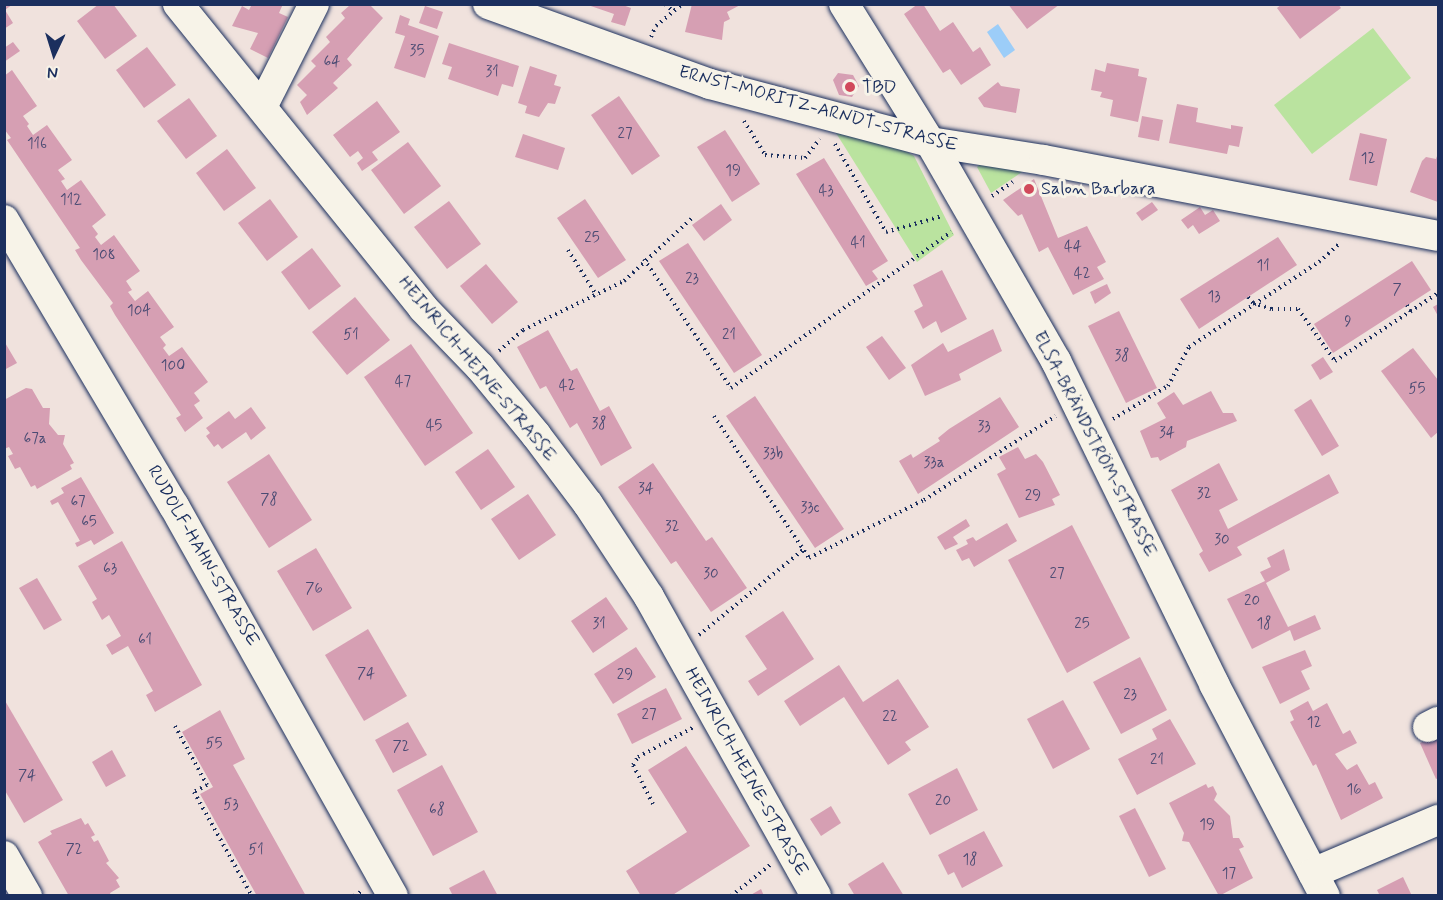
<!DOCTYPE html>
<html>
<head>
<meta charset="utf-8">
<style>
	body { margin:0 }
	#map { position:relative; width:1443px; height:900px; overflow:hidden; background:#f0e2dd; font-family:Mynerve,sans-serif }
	div>[style] { position:absolute }
	[style*='--x'] { left:calc(var(--x)*1px); top:calc(var(--y)*1px); width:calc(var(--w)*1px); rotate:calc(var(--a)*1deg) }
	.green>* { inset:0; background:#bae39f }
	.water>* { inset:0; background:#9ccdf8 }
	.building>* { inset:0; background:#d69fb3 }
	.path>* { height:4px; margin-top:-2px; transform-origin:0; background:repeating-linear-gradient(90deg,#1b2f5e 0 1.5px,transparent 0 6px) }
	.roads { filter:drop-shadow(0 0 2px #1b2f5e) drop-shadow(0 0 2px #1b2f5e) }
	.minor>* { height:30px; margin:-15px; padding:0 15px; transform-origin:15px; border-radius:15px; background:#f7f3e8 }
	.dots>* { width:16px; height:16px; translate:-50% -50%; box-sizing:border-box; border:3px solid #f7f3e8; border-radius:50% }
	span { translate:-50% -50%; white-space:nowrap; text-align:center; line-height:1.15; -webkit-text-stroke:6px #f7f3e8; paint-order:stroke }
	.number-label { font-size:15px; color:#4a4b73 }
	.number-label span { -webkit-text-stroke-width:0 }
	.poi-label { font-size:18px; color:#1b2f5e }
	.left { translate:0 -50%; text-align:left }
	.street-label { font-size:18px; color:#1b2f5e }
	.frame { position:absolute; inset:0; border:6px solid #1b2f5e; pointer-events:none }
	.north { position:absolute; left:24px; top:24px; width:60px; height:60px; -webkit-text-stroke:4px #f7f3e8; paint-order:stroke; rotate:184deg; font-size:16px; font-weight:700; line-height:24px; text-align:center; color:#1b2f5e }
	.north::after { content:''; display:block; margin:auto; width:21px; height:27px; background:#1b2f5e; clip-path:polygon(50% 0,100% 100%,50% 72%,0 100%) }
</style>
</head>
<body>
<div id="map">
	<div class="green">
		<div style="clip-path:polygon(1373px 28px,1411px 78px,1312px 154px,1274px 105px)"></div>
		<div style="clip-path:polygon(836px 133px,901px 148px,914px 156px,954px 235px,917px 262px)"></div>
		<div style="clip-path:polygon(984px 161px,1025px 170px,991px 193px,977px 167px)"></div>
	</div>
	<div class="water">
		<div style="clip-path:polygon(998px 24px,1015px 50px,1004px 58px,987px 32px)"></div>
	</div>
	<div class="building">
		<div style="clip-path:polygon(4px 4px,13px 4px,5px 10px,13px 23px,4px 29px)"></div>
		<div style="clip-path:polygon(99px 4px,113px 4px,137px 36px,105px 59px,77px 21px)"></div>
		<div style="clip-path:polygon(252px 4px,283px 4px,279px 13px,288px 17px,268px 58px,250px 49px,258px 33px,232px 26px,242px 6px,249px 10px)"></div>
		<div style="clip-path:polygon(585px 4px,620px 4px,631px 8px,625px 26px,611px 22px,614px 14px)"></div>
		<div style="clip-path:polygon(692px 4px,742px 4px,727px 12px,730px 19px,724px 22px,722px 40px,685px 32px)"></div>
		<div style="clip-path:polygon(918px 4px,923px 4px,940px 31px,953px 22px,973px 52px,980px 47px,991px 65px,961px 85px,950px 69px,943px 73px,904px 14px)"></div>
		<div style="clip-path:polygon(1008px 4px,1060px 4px,1027px 29px)"></div>
		<div style="clip-path:polygon(1282px 4px,1338px 4px,1341px 8px,1300px 39px,1277px 8px)"></div>
		<div style="clip-path:polygon(350px 5px,370px 5px,383px 18px,347px 59px,352px 65px,333px 83px,338px 88px,307px 115px,300px 102px,307px 95px,297px 85px,316px 66px,311px 61px,330px 42px,326px 37px,345px 18px,341px 13px)"></div>
		<div style="clip-path:polygon(425px 6px,443px 12px,437px 29px,419px 23px)"></div>
		<div style="clip-path:polygon(400px 15px,410px 19px,408px 25px,439px 36px,425px 78px,394px 68px,405px 36px,395px 33px)"></div>
		<div style="clip-path:polygon(13px 42px,20px 51px,4px 62px,4px 48px)"></div>
		<div style="clip-path:polygon(449px 43px,519px 66px,513px 87px,502px 84px,498px 96px,448px 79px,452px 67px,442px 64px)"></div>
		<div style="clip-path:polygon(147px 47px,176px 85px,144px 108px,116px 70px)"></div>
		<div style="clip-path:polygon(1107px 63px,1139px 69px,1138px 76px,1147px 78px,1138px 122px,1110px 116px,1113px 100px,1100px 97px,1102px 92px,1091px 90px,1095px 69px,1105px 72px)"></div>
		<div style="clip-path:polygon(530px 66px,557px 75px,554px 85px,561px 87px,555px 104px,548px 103px,539px 117px,525px 113px,527px 106px,518px 103px)"></div>
		<div style="clip-path:polygon(12px 70px,37px 106px,23px 116px,29px 124px,27px 126px,33px 135px,47px 125px,72px 160px,58px 170px,65px 179px,61px 181px,67px 190px,81px 180px,106px 215px,92px 226px,98px 234px,95px 237px,101px 245px,114px 235px,140px 271px,126px 281px,132px 290px,128px 292px,135px 301px,148px 291px,174px 327px,160px 337px,166px 345px,163px 348px,169px 356px,182px 347px,208px 382px,194px 393px,200px 401px,194px 405px,203px 418px,185px 432px,176px 418px,181px 415px,115px 315px,110px 306px,113px 303px,81px 260px,75px 250px,80px 248px,7px 140px,11px 138px,4px 129px,4px 76px)"></div>
		<div style="clip-path:polygon(838px 73px,853px 75px,859px 86px,852px 97px,839px 95px,833px 80px)"></div>
		<div style="clip-path:polygon(998px 82px,1001px 86px,1020px 89px,1016px 113px,984px 107px,978px 98px)"></div>
		<div style="clip-path:polygon(619px 96px,660px 156px,632px 175px,591px 115px)"></div>
		<div style="clip-path:polygon(189px 98px,217px 136px,186px 159px,157px 121px)"></div>
		<div style="clip-path:polygon(377px 101px,400px 132px,372px 152px,378px 160px,362px 171px,357px 163px,363px 158px,358px 151px,350px 157px,333px 135px)"></div>
		<div style="clip-path:polygon(1177px 104px,1198px 108px,1196px 122px,1231px 129px,1231px 125px,1243px 127px,1239px 147px,1229px 145px,1227px 154px,1169px 143px)"></div>
		<div style="clip-path:polygon(1142px 116px,1163px 120px,1159px 141px,1138px 137px)"></div>
		<div style="clip-path:polygon(725px 130px,760px 184px,732px 202px,697px 147px)"></div>
		<div style="clip-path:polygon(1360px 133px,1387px 139px,1377px 186px,1349px 180px)"></div>
		<div style="clip-path:polygon(523px 134px,565px 148px,558px 170px,515px 157px)"></div>
		<div style="clip-path:polygon(408px 142px,441px 186px,404px 214px,371px 170px)"></div>
		<div style="clip-path:polygon(227px 149px,256px 188px,224px 211px,196px 173px)"></div>
		<div style="clip-path:polygon(1438px 153px,1438px 202px,1410px 192px,1422px 161px,1426px 157px,1436px 159px)"></div>
		<div style="clip-path:polygon(824px 158px,888px 261px,872px 271px,878px 279px,866px 286px,796px 174px)"></div>
		<div style="clip-path:polygon(1034px 179px,1058px 238px,1087px 226px,1106px 262px,1097px 267px,1104px 279px,1073px 295px,1048px 247px,1039px 252px,1022px 214px,1018px 216px,1003px 200px)"></div>
		<div style="clip-path:polygon(270px 199px,298px 237px,267px 261px,238px 223px)"></div>
		<div style="clip-path:polygon(585px 199px,626px 260px,598px 278px,557px 218px)"></div>
		<div style="clip-path:polygon(449px 201px,481px 244px,447px 269px,414px 227px)"></div>
		<div style="clip-path:polygon(1152px 202px,1158px 210px,1142px 221px,1136px 213px)"></div>
		<div style="clip-path:polygon(721px 204px,732px 220px,704px 241px,692px 225px)"></div>
		<div style="clip-path:polygon(1200px 207px,1205px 215px,1213px 210px,1220px 221px,1199px 234px,1193px 225px,1188px 229px,1181px 220px)"></div>
		<div style="clip-path:polygon(1278px 237px,1297px 265px,1199px 329px,1180px 299px)"></div>
		<div style="clip-path:polygon(688px 243px,762px 355px,734px 373px,659px 261px)"></div>
		<div style="clip-path:polygon(312px 248px,341px 286px,309px 310px,281px 272px)"></div>
		<div style="clip-path:polygon(1412px 261px,1431px 290px,1333px 353px,1314px 324px)"></div>
		<div style="clip-path:polygon(486px 264px,518px 302px,492px 324px,460px 286px)"></div>
		<div style="clip-path:polygon(942px 270px,967px 319px,941px 333px,936px 321px,923px 329px,914px 311px,923px 306px,913px 285px)"></div>
		<div style="clip-path:polygon(1107px 284px,1111px 293px,1095px 304px,1090px 292px)"></div>
		<div style="clip-path:polygon(355px 297px,390px 340px,347px 375px,312px 332px)"></div>
		<div style="clip-path:polygon(1438px 304px,1438px 316px,1433px 307px)"></div>
		<div style="clip-path:polygon(1119px 311px,1157px 388px,1126px 403px,1088px 326px)"></div>
		<div style="clip-path:polygon(993px 329px,1002px 351px,959px 374px,961px 380px,925px 396px,911px 365px,943px 343px,948px 352px)"></div>
		<div style="clip-path:polygon(548px 330px,571px 371px,577px 368px,600px 411px,609px 406px,632px 448px,601px 466px,577px 423px,570px 428px,546px 386px,540px 389px,517px 347px)"></div>
		<div style="clip-path:polygon(882px 336px,906px 368px,889px 380px,866px 347px)"></div>
		<div style="clip-path:polygon(4px 341px,17px 363px,4px 370px)"></div>
		<div style="clip-path:polygon(411px 344px,473px 433px,425px 466px,364px 377px)"></div>
		<div style="clip-path:polygon(1413px 348px,1438px 380px,1438px 432px,1431px 438px,1381px 371px)"></div>
		<div style="clip-path:polygon(1323px 357px,1333px 372px,1320px 380px,1311px 365px)"></div>
		<div style="clip-path:polygon(26px 388px,32px 389px,43px 408px,50px 408px,49px 424px,58px 435px,65px 435px,63px 444px,74px 463px,70px 465px,72px 469px,37px 489px,35px 485px,31px 487px,20px 467px,15px 469px,8px 456px,13px 454px,9px 447px,4px 449px,4px 400px)"></div>
		<div style="clip-path:polygon(1211px 391px,1223px 413px,1233px 413px,1237px 421px,1187px 441px,1186px 447px,1160px 461px,1158px 457px,1151px 458px,1140px 431px,1166px 418px,1157px 403px,1174px 392px,1183px 405px)"></div>
		<div style="clip-path:polygon(755px 396px,844px 529px,815px 548px,726px 416px)"></div>
		<div style="clip-path:polygon(1000px 397px,1019px 427px,918px 494px,899px 461px,911px 454px,913px 458px,940px 441px,938px 438px,949px 429px)"></div>
		<div style="clip-path:polygon(1311px 399px,1339px 446px,1322px 456px,1294px 410px)"></div>
		<div style="clip-path:polygon(251px 407px,266px 428px,251px 440px,246px 432px,222px 449px,218px 444px,214px 447px,206px 436px,210px 433px,206px 428px,229px 411px,235px 419px)"></div>
		<div style="clip-path:polygon(1018px 447px,1025px 459px,1036px 454px,1043px 462px,1060px 495px,1052px 499px,1055px 505px,1019px 518px,997px 474px,1006px 469px,999px 457px)"></div>
		<div style="clip-path:polygon(488px 449px,515px 487px,481px 510px,455px 472px)"></div>
		<div style="clip-path:polygon(269px 454px,312px 520px,269px 548px,227px 482px)"></div>
		<div style="clip-path:polygon(653px 463px,706px 541px,712px 537px,747px 588px,711px 612px,676px 561px,671px 564px,618px 487px)"></div>
		<div style="clip-path:polygon(1219px 463px,1238px 500px,1219px 510px,1228px 529px,1329px 474px,1339px 493px,1237px 547px,1242px 555px,1209px 572px,1199px 554px,1203px 551px,1171px 490px)"></div>
		<div style="clip-path:polygon(81px 477px,114px 533px,94px 545px,91px 540px,77px 547px,75px 543px,80px 541px,58px 502px,52px 505px,50px 501px,64px 493px,61px 488px)"></div>
		<div style="clip-path:polygon(528px 494px,556px 535px,519px 560px,491px 519px)"></div>
		<div style="clip-path:polygon(966px 519px,970px 526px,953px 537px,958px 544px,945px 550px,937px 537px)"></div>
		<div style="clip-path:polygon(1007px 523px,1017px 541px,974px 567px,969px 558px,962px 561px,956px 550px,968px 544px,966px 540px,973px 537px,976px 541px)"></div>
		<div style="clip-path:polygon(1072px 525px,1130px 638px,1067px 673px,1008px 560px)"></div>
		<div style="clip-path:polygon(122px 541px,202px 685px,155px 712px,146px 695px,153px 691px,128px 646px,112px 655px,106px 645px,121px 636px,109px 615px,102px 620px,92px 602px,97px 599px,78px 566px)"></div>
		<div style="clip-path:polygon(316px 548px,352px 608px,313px 631px,277px 571px)"></div>
		<div style="clip-path:polygon(1284px 549px,1290px 570px,1266px 583px,1288px 627px,1315px 615px,1321px 629px,1294px 641px,1290px 630px,1252px 649px,1227px 599px,1265px 581px,1260px 572px,1271px 567px,1267px 558px)"></div>
		<div style="clip-path:polygon(37px 578px,62px 620px,44px 630px,19px 588px)"></div>
		<div style="clip-path:polygon(606px 597px,628px 629px,593px 653px,571px 621px)"></div>
		<div style="clip-path:polygon(783px 611px,814px 659px,758px 696px,748px 681px,767px 669px,745px 636px)"></div>
		<div style="clip-path:polygon(368px 629px,407px 696px,364px 721px,325px 655px)"></div>
		<div style="clip-path:polygon(636px 647px,656px 677px,613px 704px,594px 674px)"></div>
		<div style="clip-path:polygon(1305px 650px,1312px 666px,1301px 671px,1310px 689px,1280px 704px,1262px 667px)"></div>
		<div style="clip-path:polygon(1140px 657px,1167px 710px,1121px 734px,1093px 682px)"></div>
		<div style="clip-path:polygon(839px 665px,863px 702px,898px 679px,929px 727px,905px 742px,911px 750px,888px 765px,844px 697px,800px 726px,784px 701px)"></div>
		<div style="clip-path:polygon(666px 688px,682px 719px,632px 744px,617px 714px)"></div>
		<div style="clip-path:polygon(4px 699px,63px 800px,24px 823px,4px 789px)"></div>
		<div style="clip-path:polygon(1063px 700px,1090px 749px,1053px 769px,1027px 719px)"></div>
		<div style="clip-path:polygon(1308px 701px,1313px 711px,1327px 703px,1343px 734px,1350px 730px,1357px 743px,1335px 754px,1347px 770px,1357px 764px,1369px 785px,1375px 782px,1383px 798px,1341px 820px,1316px 764px,1313px 766px,1290px 722px,1294px 720px,1290px 711px)"></div>
		<div style="clip-path:polygon(220px 710px,245px 759px,233px 765px,306px 896px,257px 896px,200px 794px,213px 787px,182px 732px)"></div>
		<div style="clip-path:polygon(1170px 719px,1196px 764px,1137px 795px,1118px 759px,1157px 739px,1152px 729px)"></div>
		<div style="clip-path:polygon(408px 722px,427px 755px,393px 773px,375px 740px)"></div>
		<div style="clip-path:polygon(1438px 735px,1438px 778px,1436px 779px,1420px 743px)"></div>
		<div style="clip-path:polygon(686px 746px,750px 846px,671px 896px,641px 896px,626px 871px,687px 832px,648px 770px)"></div>
		<div style="clip-path:polygon(112px 750px,126px 776px,106px 787px,92px 762px)"></div>
		<div style="clip-path:polygon(442px 765px,478px 832px,433px 856px,397px 790px)"></div>
		<div style="clip-path:polygon(957px 768px,978px 810px,930px 835px,908px 794px)"></div>
		<div style="clip-path:polygon(1206px 784px,1208px 788px,1213px 786px,1217px 794px,1214px 800px,1230px 816px,1233px 838px,1239px 838px,1244px 847px,1239px 849px,1253px 878px,1219px 896px,1189px 842px,1182px 841px,1184px 833px,1169px 803px)"></div>
		<div style="clip-path:polygon(831px 806px,841px 823px,821px 836px,810px 819px)"></div>
		<div style="clip-path:polygon(1135px 808px,1166px 869px,1149px 877px,1119px 816px)"></div>
		<div style="clip-path:polygon(81px 818px,85px 825px,88px 823px,95px 835px,91px 837px,94px 842px,98px 840px,109px 861px,106px 863px,119px 878px,116px 880px,120px 887px,110px 893px,111px 896px,69px 896px,38px 842px,52px 834px,50px 831px)"></div>
		<div style="clip-path:polygon(984px 831px,1003px 866px,962px 888px,954px 872px,948px 875px,938px 855px)"></div>
		<div style="clip-path:polygon(883px 862px,904px 896px,855px 896px,848px 884px)"></div>
		<div style="clip-path:polygon(484px 870px,498px 896px,453px 896px,449px 888px)"></div>
		<div style="clip-path:polygon(1403px 877px,1412px 896px,1380px 896px,1377px 890px)"></div>
		<div style="clip-path:polygon(761px 889px,764px 896px,749px 896px)"></div>
	</div>
	<div class="path">
		<div style="--x:665;--y:4;--w:9;--a:41"></div>
		<div style="--x:651;--y:37;--w:12;--a:-66"></div>
		<div style="--x:656;--y:26;--w:34;--a:-40"></div>
		<div style="--x:744;--y:121;--w:40;--a:58"></div>
		<div style="--x:765;--y:155;--w:40;--a:4.3"></div>
		<div style="--x:805;--y:158;--w:24;--a:-52"></div>
		<div style="--x:835;--y:144;--w:102;--a:59.9"></div>
		<div style="--x:886;--y:232;--w:59;--a:-15.7"></div>
		<div style="--x:992;--y:196;--w:25;--a:-34"></div>
		<div style="--x:568;--y:250;--w:54;--a:57.8"></div>
		<div style="--x:644;--y:259;--w:156;--a:56"></div>
		<div style="--x:731;--y:388;--w:270;--a:-35.3"></div>
		<div style="--x:1248;--y:297;--w:8;--a:50"></div>
		<div style="--x:1253;--y:303;--w:20;--a:18"></div>
		<div style="--x:1272;--y:309;--w:26;--a:0"></div>
		<div style="--x:1298;--y:309;--w:64;--a:54.6"></div>
		<div style="--x:1335;--y:361;--w:123;--a:-33.4"></div>
		<div style="--x:1407;--y:305;--w:8;--a:60"></div>
		<div style="--x:499;--y:351;--w:32;--a:-41"></div>
		<div style="--x:523;--y:330;--w:112;--a:-25.9"></div>
		<div style="--x:624;--y:281;--w:94;--a:-42.8"></div>
		<div style="--x:714;--y:416;--w:171;--a:56.2"></div>
		<div style="--x:809;--y:558;--w:129;--a:-26.8"></div>
		<div style="--x:924;--y:500;--w:156;--a:-32.5"></div>
		<div style="--x:1113;--y:419;--w:64;--a:-31"></div>
		<div style="--x:1168;--y:386;--w:44;--a:-61.7"></div>
		<div style="--x:1189;--y:347;--w:155;--a:-33.2"></div>
		<div style="--x:1319;--y:262;--w:28;--a:-42"></div>
		<div style="--x:699;--y:635;--w:134;--a:-39.3"></div>
		<div style="--x:175;--y:726;--w:67;--a:61.5"></div>
		<div style="--x:207;--y:785;--w:15;--a:152"></div>
		<div style="--x:194;--y:792;--w:119;--a:60.9"></div>
		<div style="--x:653;--y:804;--w:44;--a:-117.1"></div>
		<div style="--x:633;--y:765;--w:9;--a:-58"></div>
		<div style="--x:638;--y:757;--w:64;--a:-28.2"></div>
		<div style="--x:354;--y:896;--w:9;--a:-32"></div>
		<div style="--x:731;--y:896;--w:50;--a:-38.5"></div>
	</div>
	<div class="roads">
		<div class="minor">
			<div style="--x:178;--y:4;--w:390;--a:51.1"></div>
			<div style="--x:423;--y:308;--w:82;--a:46"></div>
			<div style="--x:480;--y:367;--w:88;--a:50.5"></div>
			<div style="--x:536;--y:435;--w:86;--a:53"></div>
			<div style="--x:588;--y:504;--w:111;--a:56.7"></div>
			<div style="--x:649;--y:597;--w:342;--a:60.8"></div>
			<div style="--x:488;--y:4;--w:236;--a:19.8"></div>
			<div style="--x:710;--y:84;--w:228;--a:14.8"></div>
			<div style="--x:930;--y:142;--w:115;--a:9"></div>
			<div style="--x:1044;--y:160;--w:401;--a:10.9"></div>
			<div style="--x:844;--y:4;--w:163;--a:58.1"></div>
			<div style="--x:930;--y:142;--w:253;--a:60.1"></div>
			<div style="--x:1056;--y:361;--w:360;--a:63.9"></div>
			<div style="--x:1214;--y:684;--w:239;--a:62.4"></div>
			<div style="--x:263;--y:105;--w:113;--a:-63.2"></div>
			<div style="--x:4;--y:220;--w:333;--a:59.3"></div>
			<div style="--x:174;--y:506;--w:447;--a:60.7"></div>
			<div style="--x:1428;--y:727;--w:11;--a:-27"></div>
			<div style="--x:4;--y:856;--w:46;--a:60.1"></div>
			<div style="--x:1313;--y:873;--w:136;--a:-23"></div>
		</div>
	</div>
	<div class="dots">
		<div style="left:850px;top:87px;background:#d1495b"></div>
		<div style="left:1029px;top:189px;background:#d1495b"></div>
	</div>
	<div class="number-label">
		<span style="left:417px;top:52px">35</span>
		<span style="left:332px;top:63px">64</span>
		<span style="left:492px;top:73px">31</span>
		<span style="left:625px;top:135px">27</span>
		<span style="left:37px;top:145px">116</span>
		<span style="left:1368px;top:160px">12</span>
		<span style="left:733px;top:172px">19</span>
		<span style="left:826px;top:192px">43</span>
		<span style="left:71px;top:201px">112</span>
		<span style="left:592px;top:239px">25</span>
		<span style="left:858px;top:244px">41</span>
		<span style="left:1073px;top:248px">44</span>
		<span style="left:104px;top:256px">108</span>
		<span style="left:1263px;top:267px">11</span>
		<span style="left:1082px;top:275px">42</span>
		<span style="left:692px;top:280px">23</span>
		<span style="left:1397px;top:291px">7</span>
		<span style="left:1214px;top:298px">13</span>
		<span style="left:139px;top:312px">104</span>
		<span style="left:1348px;top:323px">9</span>
		<span style="left:351px;top:336px">51</span>
		<span style="left:729px;top:336px">21</span>
		<span style="left:1122px;top:357px">38</span>
		<span style="left:173px;top:367px">100</span>
		<span style="left:403px;top:383px">47</span>
		<span style="left:567px;top:387px">42</span>
		<span style="left:1417px;top:390px">55</span>
		<span style="left:599px;top:425px">38</span>
		<span style="left:434px;top:427px">45</span>
		<span style="left:984px;top:428px">33</span>
		<span style="left:1167px;top:434px">34</span>
		<span style="left:35px;top:440px">67a</span>
		<span style="left:773px;top:455px">33b</span>
		<span style="left:934px;top:464px">33a</span>
		<span style="left:646px;top:490px">34</span>
		<span style="left:1204px;top:495px">32</span>
		<span style="left:1033px;top:497px">29</span>
		<span style="left:269px;top:501px">78</span>
		<span style="left:78px;top:503px">67</span>
		<span style="left:810px;top:509px">33c</span>
		<span style="left:89px;top:523px">65</span>
		<span style="left:672px;top:528px">32</span>
		<span style="left:1222px;top:541px">30</span>
		<span style="left:110px;top:570px">63</span>
		<span style="left:711px;top:575px">30</span>
		<span style="left:1057px;top:575px">27</span>
		<span style="left:314px;top:590px">76</span>
		<span style="left:1252px;top:602px">20</span>
		<span style="left:599px;top:625px">31</span>
		<span style="left:1082px;top:625px">25</span>
		<span style="left:1264px;top:625px">18</span>
		<span style="left:145px;top:641px">61</span>
		<span style="left:366px;top:675px">74</span>
		<span style="left:625px;top:676px">29</span>
		<span style="left:1130px;top:696px">23</span>
		<span style="left:649px;top:716px">27</span>
		<span style="left:890px;top:718px">22</span>
		<span style="left:1314px;top:724px">12</span>
		<span style="left:214px;top:745px">55</span>
		<span style="left:401px;top:748px">72</span>
		<span style="left:1157px;top:761px">21</span>
		<span style="left:27px;top:777px">74</span>
		<span style="left:1354px;top:791px">16</span>
		<span style="left:943px;top:802px">20</span>
		<span style="left:231px;top:806px">53</span>
		<span style="left:437px;top:811px">68</span>
		<span style="left:1207px;top:826px">19</span>
		<span style="left:74px;top:851px">72</span>
		<span style="left:256px;top:851px">51</span>
		<span style="left:970px;top:861px">18</span>
		<span style="left:1229px;top:875px">17</span>
	</div>
	<div class="poi-label">
		<span class="left" style="left:862px;top:87px">TBD</span>
		<span class="left" style="left:1041px;top:189px">Salon Barbara</span>
	</div>
	<div class="street-label">
		<span style="left:818px;top:109px;rotate:15deg">ERNST-MORITZ-ARNDT-STRASSE</span>
		<span style="left:477px;top:369px;rotate:50deg">HEINRICH-HEINE-STRASSE</span>
		<span style="left:1095px;top:444px;rotate:63deg">ELSA-BRÄNDSTRÖM-STRASSE</span>
		<span style="left:203px;top:556px;rotate:60deg">RUDOLF-HAHN-STRASSE</span>
		<span style="left:746px;top:772px;rotate:61deg">HEINRICH-HEINE-STRASSE</span>
	</div>
	<div class="frame"></div>
	<div class="north">N</div>
</div>
</body>
</html>
